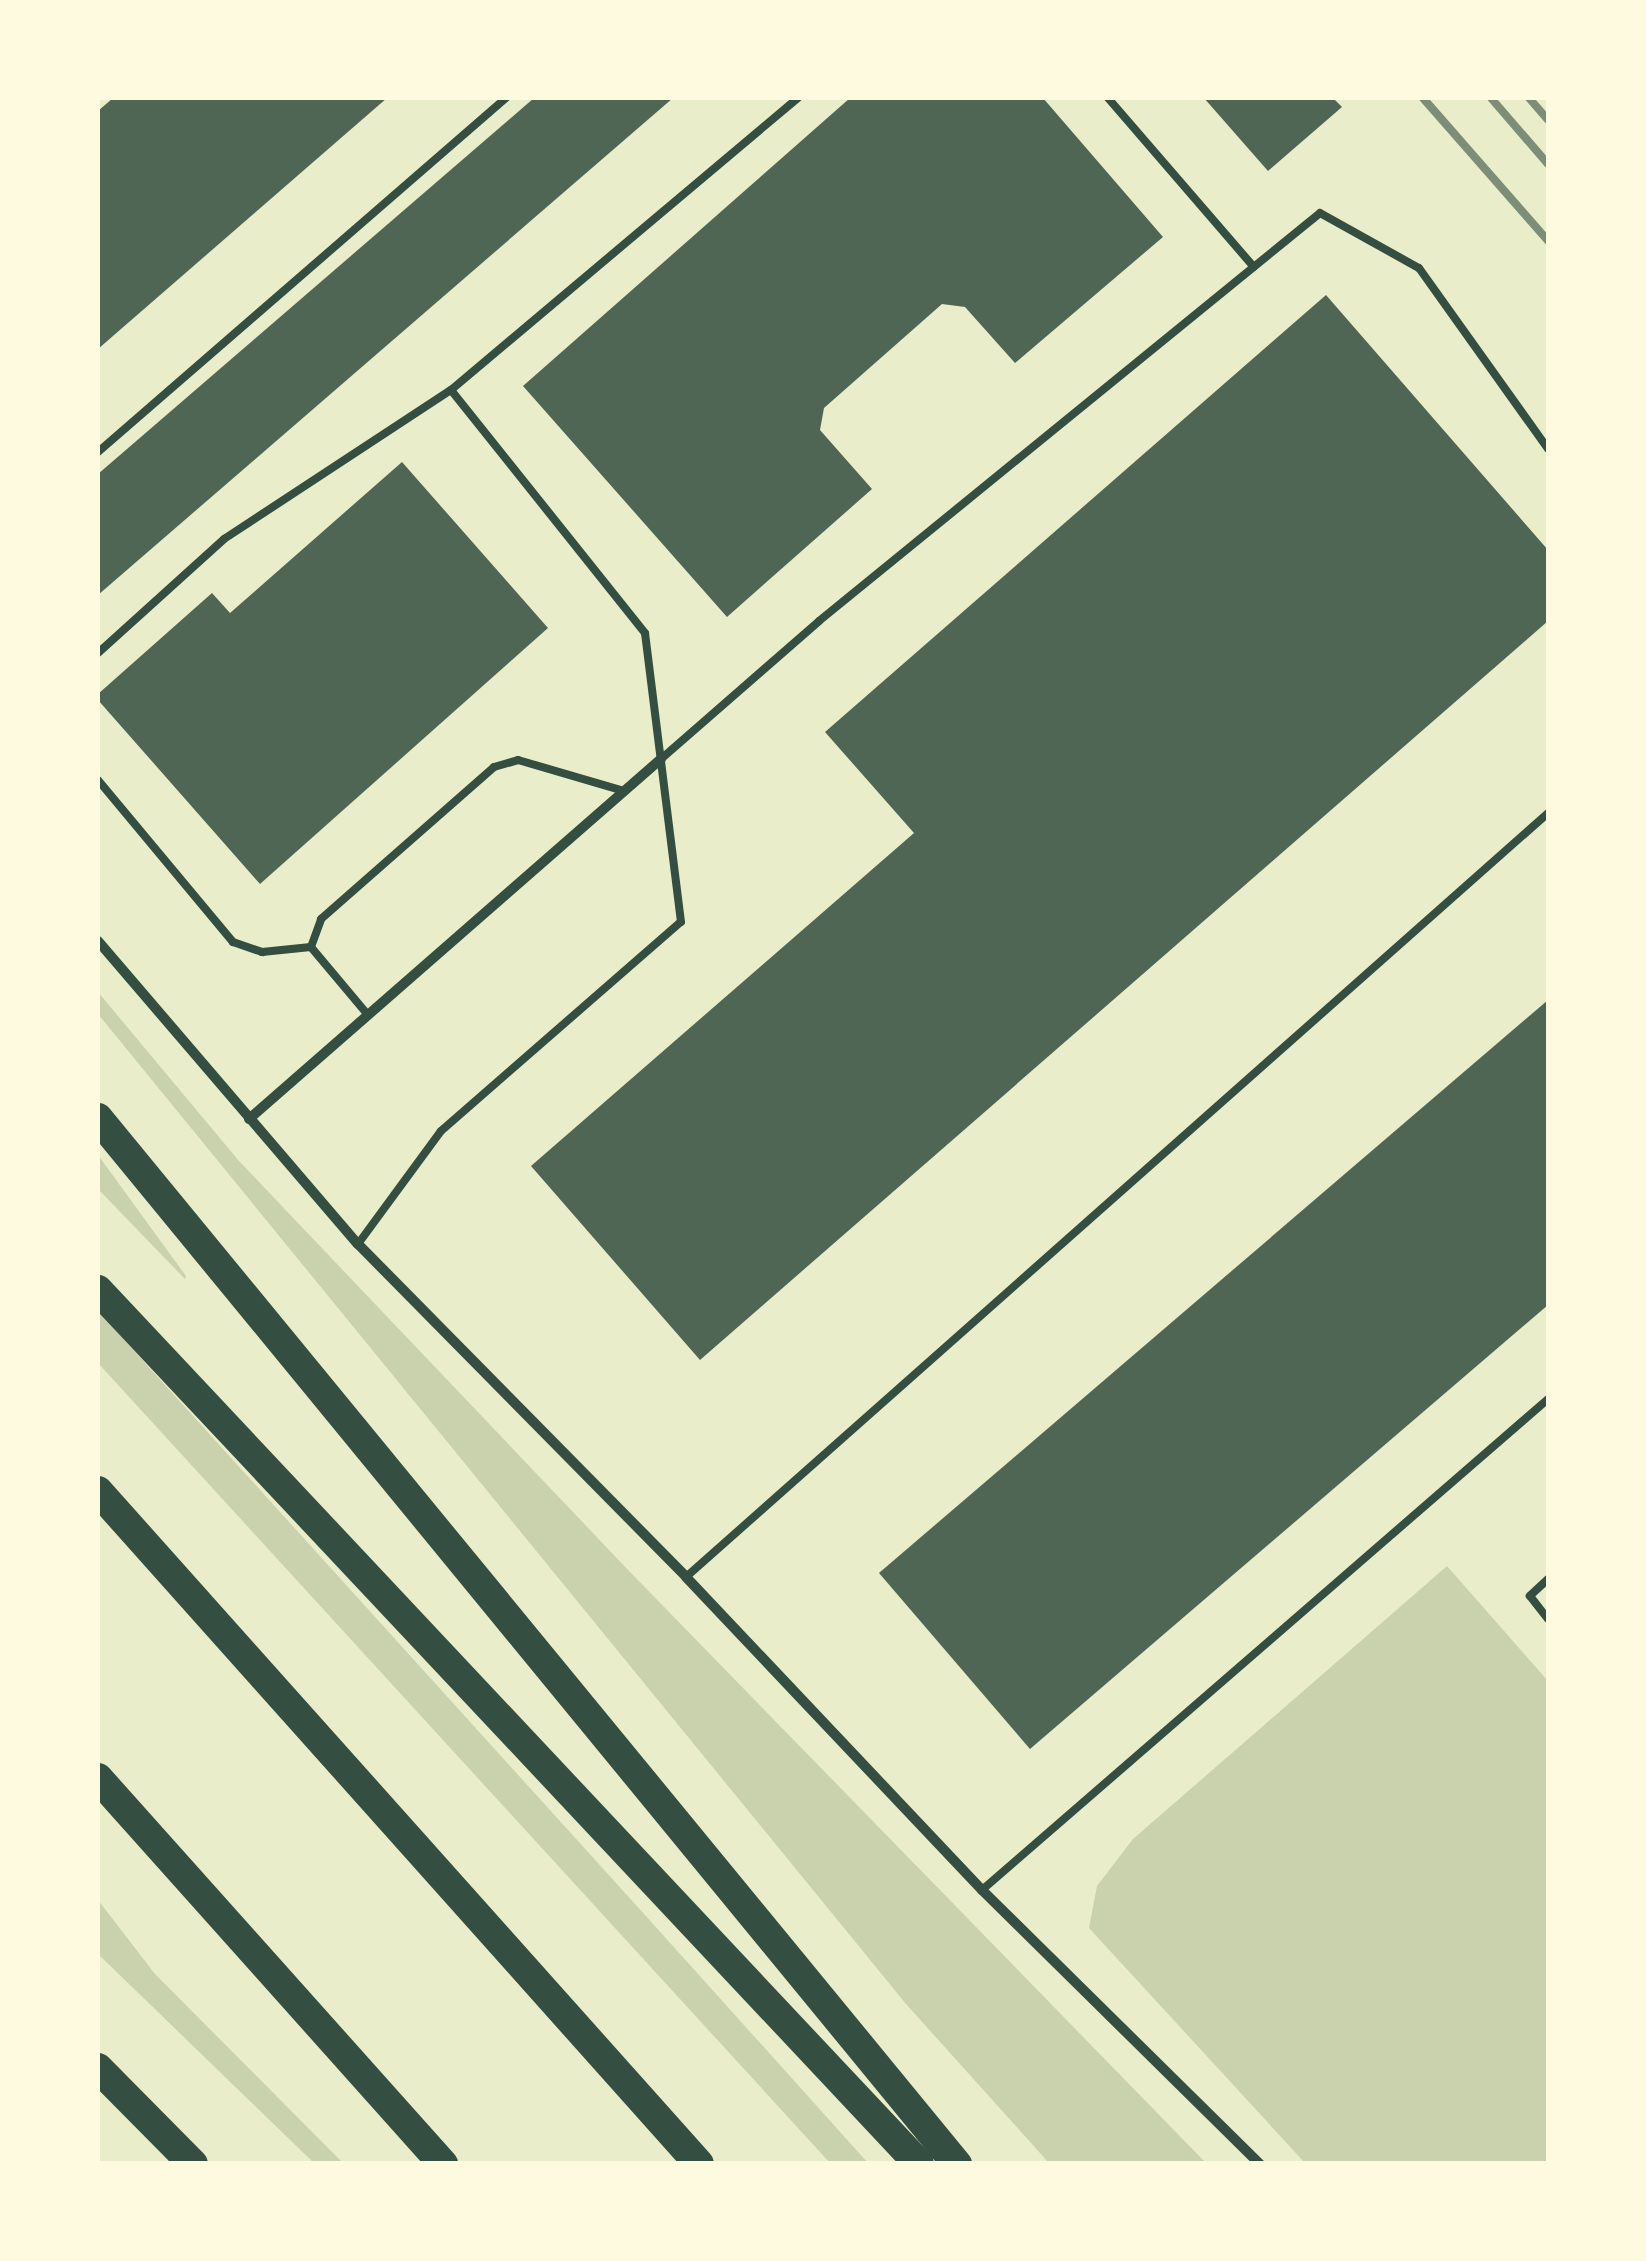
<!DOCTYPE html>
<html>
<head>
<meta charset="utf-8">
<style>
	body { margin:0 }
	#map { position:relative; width:1646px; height:2261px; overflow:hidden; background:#e9edc9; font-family:Helvetica,sans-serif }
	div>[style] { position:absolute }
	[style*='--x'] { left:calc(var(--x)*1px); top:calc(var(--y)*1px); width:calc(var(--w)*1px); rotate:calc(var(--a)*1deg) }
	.green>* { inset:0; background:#cad2ad }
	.building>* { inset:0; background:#4f6655 }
	.service>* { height:8px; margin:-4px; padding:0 4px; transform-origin:4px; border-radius:4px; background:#344e41 }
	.minor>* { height:10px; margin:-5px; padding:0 5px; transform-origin:5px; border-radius:5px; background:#344e41 }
	.motorway>* { height:30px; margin:-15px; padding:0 15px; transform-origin:15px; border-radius:15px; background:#344e41 }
	.rail>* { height:8px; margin:-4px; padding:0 4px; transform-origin:4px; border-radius:4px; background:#7c8e77 }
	span { translate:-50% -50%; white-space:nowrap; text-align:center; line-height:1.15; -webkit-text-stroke:10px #fefae0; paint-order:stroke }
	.frame { position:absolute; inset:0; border:100px solid #fefae0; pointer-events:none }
</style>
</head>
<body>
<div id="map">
	<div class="green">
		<div style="clip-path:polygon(98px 992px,239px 1161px,630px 1572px,1206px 2163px,1049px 2163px,906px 2004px,98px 1014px)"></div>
		<div style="clip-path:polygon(98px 1155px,186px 1276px,185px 1279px,98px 1189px)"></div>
		<div style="clip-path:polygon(98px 1311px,645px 1915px,868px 2163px,830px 2163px,98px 1363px)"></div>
		<div style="clip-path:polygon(1447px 1566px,1548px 1681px,1548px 2163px,1305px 2163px,1089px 1928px,1097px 1886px,1133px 1839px)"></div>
		<div style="clip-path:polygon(98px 1900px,155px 1974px,343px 2163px,314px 2163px,98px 1954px)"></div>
	</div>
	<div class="building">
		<div style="clip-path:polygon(113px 98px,387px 98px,98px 349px,98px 111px)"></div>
		<div style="clip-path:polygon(534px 98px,673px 98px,98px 595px,98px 474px)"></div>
		<div style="clip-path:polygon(850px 98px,1043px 98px,1163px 237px,1015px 363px,965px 307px,942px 304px,824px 408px,820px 430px,872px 489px,727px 617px,523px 386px)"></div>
		<div style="clip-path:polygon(1204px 98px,1333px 98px,1342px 107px,1268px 171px)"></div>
		<div style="clip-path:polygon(1326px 295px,1548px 550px,1548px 621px,700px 1360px,531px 1166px,914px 833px,825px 732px)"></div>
		<div style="clip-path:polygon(402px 462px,548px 628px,260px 884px,98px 700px,98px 694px,212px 593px,230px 613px)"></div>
		<div style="clip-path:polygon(1548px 1000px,1548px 1305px,1030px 1749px,879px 1573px)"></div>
	</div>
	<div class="service">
		<div style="--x:1108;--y:98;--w:223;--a:49.2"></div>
		<div style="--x:98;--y:452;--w:540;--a:-40.95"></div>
		<div style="--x:98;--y:653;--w:170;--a:-42.1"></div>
		<div style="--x:224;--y:539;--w:272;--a:-33.3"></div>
		<div style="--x:661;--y:759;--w:210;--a:-41.1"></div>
		<div style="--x:819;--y:621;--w:646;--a:-39.16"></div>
		<div style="--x:1320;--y:213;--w:113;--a:29.1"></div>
		<div style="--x:1419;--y:268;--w:222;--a:54.5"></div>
		<div style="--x:98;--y:780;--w:211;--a:50.2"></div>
		<div style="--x:233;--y:942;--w:31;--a:19"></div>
		<div style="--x:262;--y:952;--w:49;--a:-5.8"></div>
		<div style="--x:368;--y:1015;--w:89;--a:-130"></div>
		<div style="--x:311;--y:947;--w:30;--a:-70"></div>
		<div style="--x:321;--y:919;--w:230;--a:-41.3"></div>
		<div style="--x:494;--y:767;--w:25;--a:-16"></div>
		<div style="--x:518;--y:760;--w:110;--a:16.3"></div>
		<div style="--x:358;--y:1244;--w:140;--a:-53.7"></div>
		<div style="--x:441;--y:1131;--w:318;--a:-41.1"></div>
		<div style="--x:681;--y:922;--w:291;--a:-97.1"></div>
		<div style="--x:645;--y:633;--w:311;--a:-128.6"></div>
		<div style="--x:451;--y:390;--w:454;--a:-40.1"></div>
		<div style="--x:686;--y:1577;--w:1152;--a:-41.55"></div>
		<div style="--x:1548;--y:1579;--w:25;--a:137"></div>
		<div style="--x:1530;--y:1596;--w:29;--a:52"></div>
		<div style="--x:982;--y:1890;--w:749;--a:-40.94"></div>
	</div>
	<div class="minor">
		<div style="--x:98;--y:941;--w:399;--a:49.4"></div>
		<div style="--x:358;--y:1244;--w:467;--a:45.4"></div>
		<div style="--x:686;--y:1577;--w:431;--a:46.6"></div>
		<div style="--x:982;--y:1890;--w:390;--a:44.6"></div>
		<div style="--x:249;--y:1119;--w:547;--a:-41.15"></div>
	</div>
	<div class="motorway">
		<div style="--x:98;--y:1118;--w:1354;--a:50.61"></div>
		<div style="--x:98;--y:1290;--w:1199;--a:46.79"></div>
		<div style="--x:98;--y:1491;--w:902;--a:48.23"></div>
		<div style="--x:98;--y:1778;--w:518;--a:48.21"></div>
		<div style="--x:98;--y:2068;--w:135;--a:45.3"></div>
	</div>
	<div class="rail">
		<div style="--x:1423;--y:98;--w:190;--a:48.8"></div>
		<div style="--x:1491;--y:98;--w:87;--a:49.2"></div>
		<div style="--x:1529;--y:98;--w:29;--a:49"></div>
	</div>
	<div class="frame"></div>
</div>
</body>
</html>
